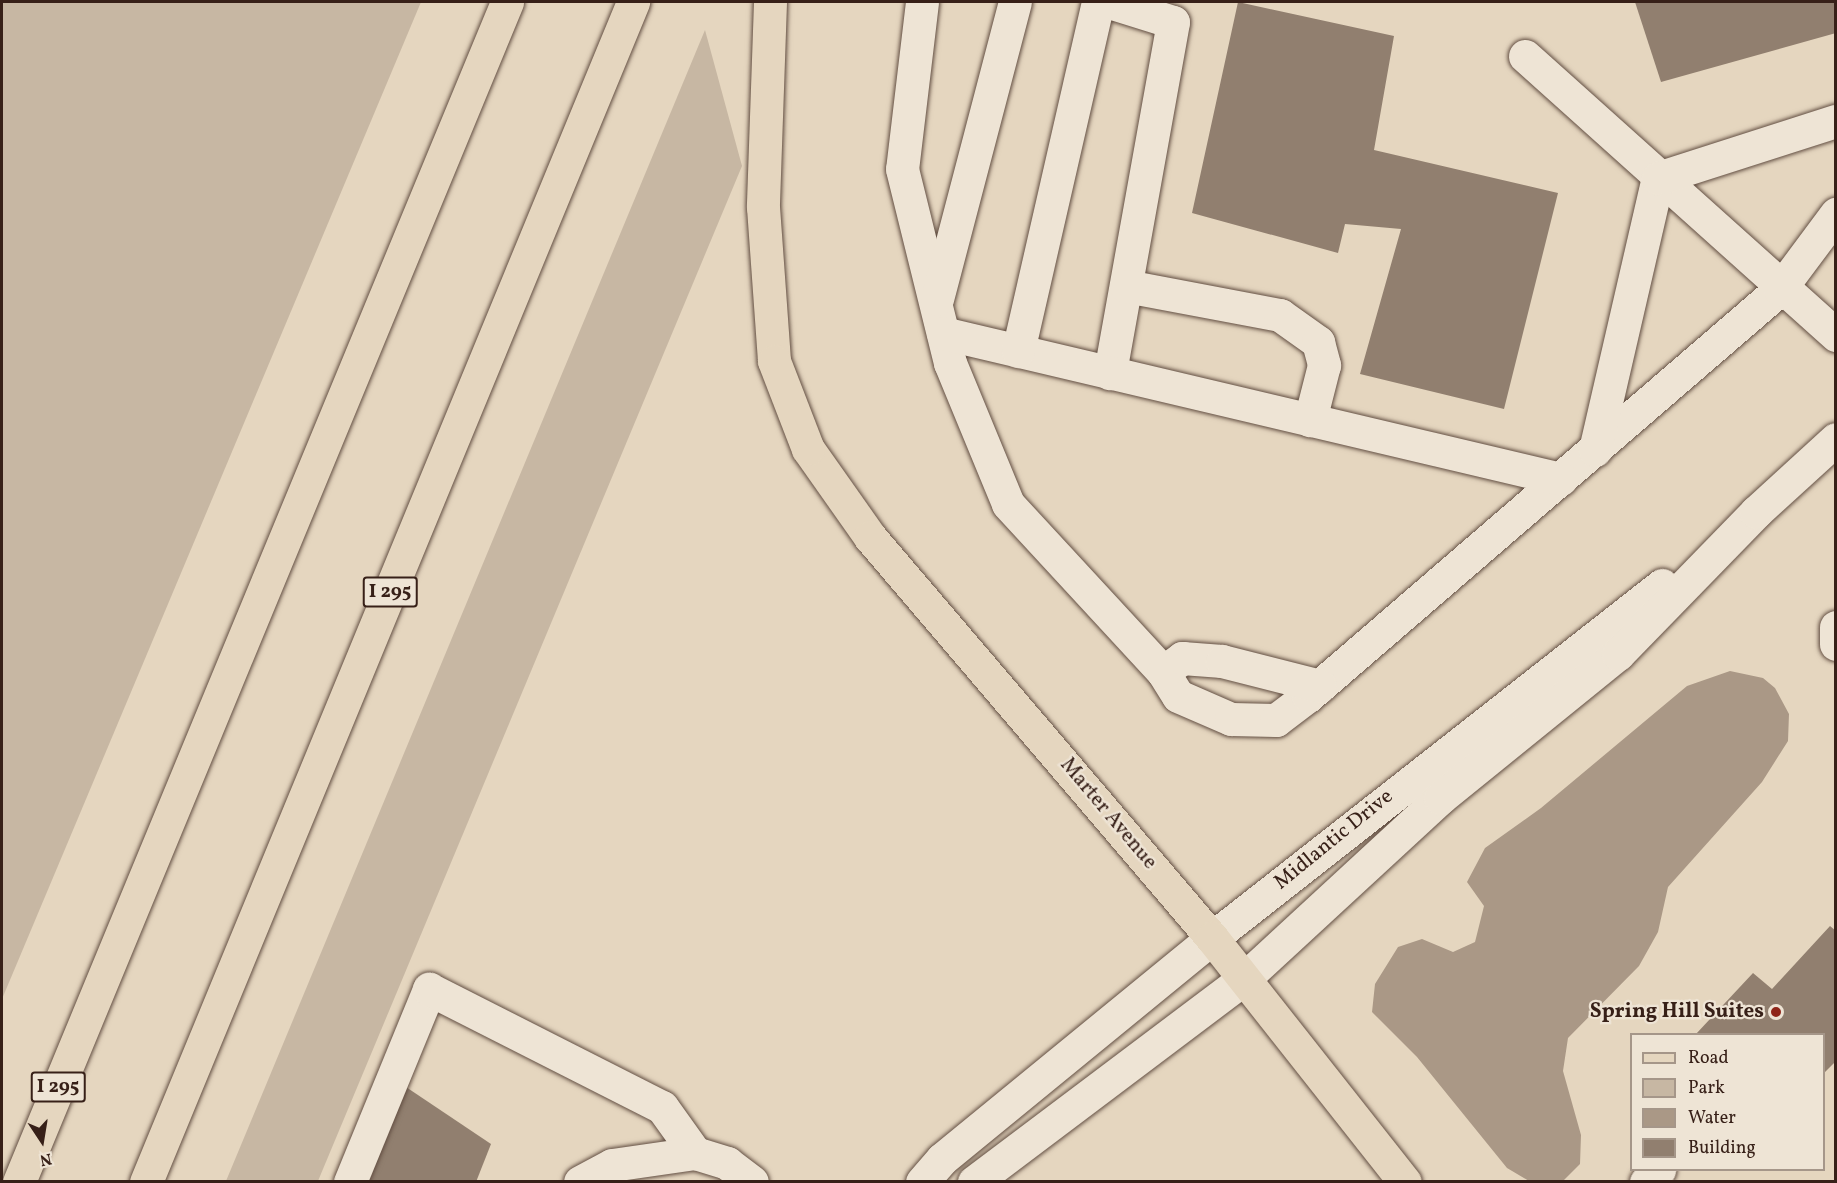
<!DOCTYPE html>
<html>
<head>
<meta charset="utf-8">
<style>
	body { margin:0 }
	#map { position:relative; width:1837px; height:1183px; overflow:hidden; background:#e5d6bf; font-family:Vollkorn,serif }
	div>[style] { position:absolute }
	[style*='--x'] { left:calc(var(--x)*1px); top:calc(var(--y)*1px); width:calc(var(--w)*1px); rotate:calc(var(--a)*1deg) }
	.green>* { inset:0; background:#c7b7a3 }
	.water>* { inset:0; background:#aa9886 }
	.building>* { inset:0; background:#917f6f }
	.roads { filter:drop-shadow(0 0 2px #624e42) drop-shadow(0 0 2px #624e42) }
	.minor>* { height:33px; margin:-16.5px; padding:0 16.5px; transform-origin:16.5px; border-radius:16.5px; background:#eee4d5 }
	.major>* { height:33px; margin:-16.5px; padding:0 16.5px; transform-origin:16.5px; border-radius:16.5px; background:#e5d6bf }
	.highway>* { height:33px; margin:-16.5px; padding:0 16.5px; transform-origin:16.5px; border-radius:16.5px; background:#e5d6bf }
	.dots>* { width:16px; height:16px; translate:-50% -50%; box-sizing:border-box; border:3px solid #eee4d5; border-radius:50% }
	span { translate:-50% -50%; white-space:nowrap; text-align:center; line-height:1.15; -webkit-text-stroke:4.5px #eee4d5; paint-order:stroke }
	.shield-label span { padding:2px 4px; background:#eee4d5; border:2px solid; border-radius:4px; -webkit-text-stroke-width:0 }
	.shield-label { font-size:20px; color:#372018; font-weight:700 }
	.street-label { font-size:21px; color:#372018 }
	.poi-label { font-size:21px; color:#372018; font-weight:700 }
	.right { translate:-100% -50%; text-align:right }
	.frame { position:absolute; inset:0; border:3px solid #372018; pointer-events:none }
	.legend { position:absolute; left:1630px; top:1033px; width:195px; height:138px; box-sizing:border-box; background:#eee4d5; border:2px solid #a59689; margin:0; padding:8px 10px; list-style:none; font-size:18px; color:#372018 }
	.legend li { display:flex; align-items:center; gap:12px; height:30px }
	.legend b { width:30px; border:2px solid #a59689 }
	.north { position:absolute; left:12px; top:1111px; width:60px; height:60px; -webkit-text-stroke:4px #eee4d5; paint-order:stroke; rotate:168deg; font-size:16px; font-weight:700; line-height:24px; text-align:center; color:#372018 }
	.north::after { content:''; display:block; margin:auto; width:21px; height:27px; background:#372018; clip-path:polygon(50% 0,100% 100%,50% 72%,0 100%) }
</style>
</head>
<body>
<div id="map">
	<div class="green">
		<div style="clip-path:polygon(2px 2px,421px 2px,2px 999px)"></div>
		<div style="clip-path:polygon(705px 30px,742px 166px,318px 1181px,226px 1181px)"></div>
	</div>
	<div class="water">
		<div style="clip-path:polygon(1730px 671px,1763px 678px,1775px 688px,1789px 714px,1788px 741px,1762px 782px,1668px 887px,1658px 932px,1639px 966px,1568px 1038px,1563px 1071px,1581px 1135px,1580px 1164px,1563px 1181px,1529px 1181px,1507px 1168px,1417px 1057px,1372px 1012px,1375px 984px,1398px 947px,1422px 939px,1453px 952px,1475px 942px,1484px 906px,1467px 882px,1485px 848px,1541px 808px,1687px 686px)"></div>
	</div>
	<div class="building">
		<div style="clip-path:polygon(1238px 2px,1394px 36px,1374px 150px,1558px 193px,1504px 409px,1360px 374px,1401px 229px,1345px 224px,1338px 253px,1192px 213px)"></div>
		<div style="clip-path:polygon(1635px 2px,1836px 2px,1836px 33px,1661px 82px)"></div>
		<div style="clip-path:polygon(1830px 926px,1836px 931px,1836px 1061px,1824px 1073px,1824px 1034px,1696px 1034px,1753px 973px,1772px 989px)"></div>
		<div style="clip-path:polygon(403px 1085px,491px 1144px,476px 1182px,368px 1182px)"></div>
	</div>
	<div class="roads">
		<div class="minor">
			<div style="--x:922;--y:2;--w:168;--a:96.8"></div>
			<div style="--x:902;--y:169;--w:200;--a:76.1"></div>
			<div style="--x:950;--y:363;--w:152;--a:67.6"></div>
			<div style="--x:1008;--y:504;--w:229;--a:47.3"></div>
			<div style="--x:1163;--y:672;--w:28;--a:58"></div>
			<div style="--x:1178;--y:696;--w:58;--a:23.5"></div>
			<div style="--x:1231;--y:719;--w:45;--a:1.3"></div>
			<div style="--x:1276;--y:720;--w:40;--a:-37"></div>
			<div style="--x:1308;--y:696;--w:623;--a:-40.77"></div>
			<div style="--x:1780;--y:289;--w:94;--a:-53.3"></div>
			<div style="--x:1109;--y:2;--w:67;--a:17.4"></div>
			<div style="--x:1173;--y:22;--w:357;--a:100.2"></div>
			<div style="--x:1525;--y:56;--w:418;--a:41.9"></div>
			<div style="--x:1126;--y:286;--w:157;--a:10.7"></div>
			<div style="--x:1280;--y:315;--w:47;--a:35.4"></div>
			<div style="--x:1318;--y:342;--w:24;--a:75"></div>
			<div style="--x:1324;--y:365;--w:57;--a:104.3"></div>
			<div style="--x:937;--y:299;--w:307;--a:-75.3"></div>
			<div style="--x:943;--y:333;--w:635;--a:13.29"></div>
			<div style="--x:1018;--y:351;--w:358;--a:-77.1"></div>
			<div style="--x:1595;--y:450;--w:279;--a:-77"></div>
			<div style="--x:1658;--y:178;--w:187;--a:-17.8"></div>
			<div style="--x:1836;--y:627;--w:17;--a:90"></div>
			<div style="--x:1163;--y:672;--w:24;--a:-36"></div>
			<div style="--x:1182;--y:658;--w:40;--a:4.3"></div>
			<div style="--x:1222;--y:661;--w:101;--a:14.3"></div>
			<div style="--x:350;--y:1182;--w:209;--a:-67.7"></div>
			<div style="--x:429;--y:989;--w:261;--a:26.9"></div>
			<div style="--x:662;--y:1107;--w:57;--a:54.3"></div>
			<div style="--x:580;--y:1182;--w:36;--a:-28"></div>
			<div style="--x:612;--y:1165;--w:84;--a:-8.2"></div>
			<div style="--x:695;--y:1153;--w:34;--a:17"></div>
			<div style="--x:727;--y:1163;--w:31;--a:37"></div>
			<div style="--x:922;--y:1182;--w:30;--a:-49"></div>
			<div style="--x:942;--y:1159;--w:349;--a:-39.3"></div>
			<div style="--x:1212;--y:938;--w:572;--a:-38.11"></div>
			<div style="--x:974;--y:1182;--w:339;--a:-37"></div>
			<div style="--x:1245;--y:978;--w:265;--a:-42.7"></div>
			<div style="--x:1440;--y:798;--w:229;--a:-39"></div>
			<div style="--x:1618;--y:654;--w:198;--a:-45.8"></div>
			<div style="--x:1756;--y:512;--w:108;--a:-42.4"></div>
			<div style="--x:1646;--y:1182;--w:18;--a:-43"></div>
		</div>
		<div class="major">
			<div style="--x:808;--y:449;--w:108;--a:54.8"></div>
			<div style="--x:870;--y:537;--w:527;--a:49.54"></div>
			<div style="--x:1212;--y:938;--w:311;--a:51.7"></div>
		</div>
		<div class="highway">
			<div style="--x:770;--y:2;--w:205;--a:92"></div>
			<div style="--x:763;--y:207;--w:154;--a:85.9"></div>
			<div style="--x:774;--y:361;--w:94;--a:68.9"></div>
			<div style="--x:19;--y:1182;--w:1277;--a:-67.53"></div>
			<div style="--x:146;--y:1182;--w:1277;--a:-67.57"></div>
		</div>
	</div>
	<div class="dots">
		<div style="left:1776px;top:1012px;background:#8f2418"></div>
	</div>
	<div class="shield-label">
		<span style="left:390px;top:592px">I 295</span>
		<span style="left:58px;top:1087px">I 295</span>
	</div>
	<div class="street-label">
		<span style="left:1108px;top:814px;rotate:50deg">Marter Avenue</span>
		<span style="left:1334px;top:840px;rotate:-39deg">Midlantic Drive</span>
	</div>
	<div class="poi-label">
		<span class="right" style="left:1764px;top:1012px">Spring Hill Suites</span>
	</div>
	<div class="frame"></div>
	<ul class="legend">
	<li><b style="height:8px;background:#e5d6bf"></b>Road</li>
	<li><b style="height:16px;background:#c7b7a3"></b>Park</li>
	<li><b style="height:16px;background:#aa9886"></b>Water</li>
	<li><b style="height:16px;background:#917f6f"></b>Building</li>
	</ul>
	<div class="north">N</div>
</div>
</body>
</html>
